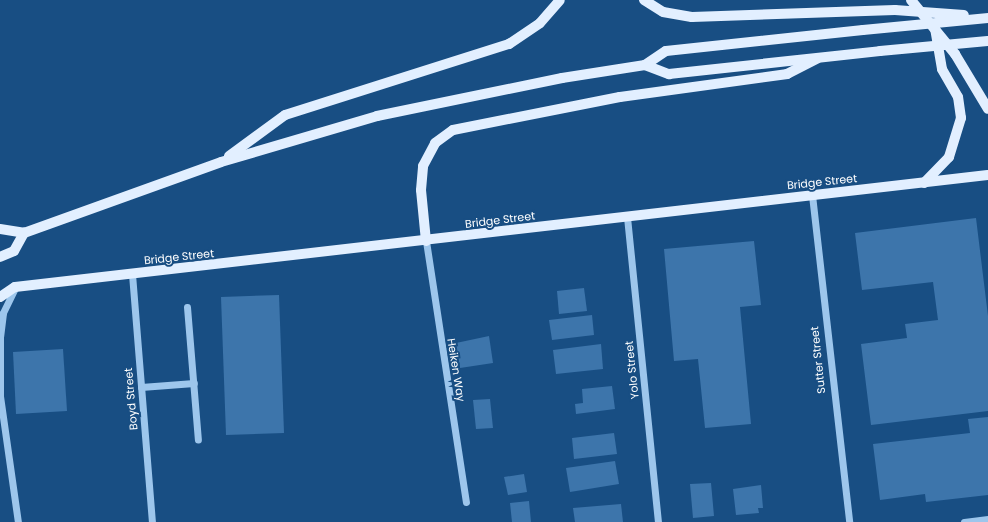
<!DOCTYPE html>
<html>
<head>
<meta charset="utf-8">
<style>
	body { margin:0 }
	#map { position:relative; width:988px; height:522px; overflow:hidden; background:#184e83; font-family:Poppins,sans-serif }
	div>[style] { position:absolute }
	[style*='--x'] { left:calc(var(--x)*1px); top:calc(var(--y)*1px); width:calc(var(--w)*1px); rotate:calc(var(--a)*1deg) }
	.building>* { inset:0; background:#3d75ab }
	.minor>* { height:7px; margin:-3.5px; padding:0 3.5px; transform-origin:3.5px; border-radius:3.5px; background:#9dc6ec }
	.major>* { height:10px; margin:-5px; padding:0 5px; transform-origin:5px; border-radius:5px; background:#e2efff }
	.major-bridge>* { height:10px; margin:-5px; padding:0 5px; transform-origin:5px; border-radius:5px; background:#e2efff }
	span { translate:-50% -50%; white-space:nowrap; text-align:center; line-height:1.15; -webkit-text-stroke:4px #184e83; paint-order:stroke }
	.street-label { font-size:11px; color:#fff }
</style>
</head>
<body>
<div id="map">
	<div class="building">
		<div style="clip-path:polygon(976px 218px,988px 316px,988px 411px,871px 425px,861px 344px,907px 338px,905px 324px,938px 320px,933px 282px,862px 290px,855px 233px)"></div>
		<div style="clip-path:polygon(754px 241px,761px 305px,740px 307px,751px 424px,705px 428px,698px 359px,674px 361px,664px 249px)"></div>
		<div style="clip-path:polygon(584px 288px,587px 311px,559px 314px,557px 291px)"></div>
		<div style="clip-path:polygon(279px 295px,284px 433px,226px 435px,221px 297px)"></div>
		<div style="clip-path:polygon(592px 315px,594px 335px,552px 340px,549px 320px)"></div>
		<div style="clip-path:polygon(489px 336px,493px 363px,460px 368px,456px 343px)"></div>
		<div style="clip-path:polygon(601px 344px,603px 369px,556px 374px,553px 350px)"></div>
		<div style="clip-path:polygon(63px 349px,67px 411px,16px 414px,13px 352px)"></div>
		<div style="clip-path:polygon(612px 386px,615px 409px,576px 414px,575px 404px,583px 403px,582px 389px)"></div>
		<div style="clip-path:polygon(490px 399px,493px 428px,476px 429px,473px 400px)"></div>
		<div style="clip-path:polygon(988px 417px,988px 495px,926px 502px,925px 494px,880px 500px,873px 444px,970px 433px,968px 419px)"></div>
		<div style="clip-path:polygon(614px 433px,617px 454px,574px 459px,572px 438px)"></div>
		<div style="clip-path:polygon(615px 461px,619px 484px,570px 492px,566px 468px)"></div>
		<div style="clip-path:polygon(524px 474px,527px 492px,508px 495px,504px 477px)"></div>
		<div style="clip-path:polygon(711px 483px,714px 516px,693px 518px,690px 484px)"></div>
		<div style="clip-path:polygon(761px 485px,763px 508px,758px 508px,759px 513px,736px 515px,733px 489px)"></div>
		<div style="clip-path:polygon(529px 501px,531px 522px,512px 522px,510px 503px)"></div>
		<div style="clip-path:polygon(621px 504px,623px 522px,575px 522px,573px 508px)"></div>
	</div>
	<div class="minor">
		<div style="--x:812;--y:195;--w:329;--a:83.5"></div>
		<div style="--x:627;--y:217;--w:307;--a:84.2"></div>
		<div style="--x:426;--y:241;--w:264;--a:81.3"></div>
		<div style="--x:132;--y:274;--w:249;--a:85.4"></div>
		<div style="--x:15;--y:288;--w:28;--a:116"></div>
		<div style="--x:3;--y:313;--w:23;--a:97"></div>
		<div style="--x:0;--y:336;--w:60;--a:90"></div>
		<div style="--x:0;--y:396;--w:127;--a:81.9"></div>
		<div style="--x:187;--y:307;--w:133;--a:85.3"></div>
		<div style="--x:141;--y:387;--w:53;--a:-4.3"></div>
		<div style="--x:964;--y:522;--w:24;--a:-7"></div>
	</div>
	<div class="major">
		<div style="--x:644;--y:0;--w:22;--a:32"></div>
		<div style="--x:663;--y:12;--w:29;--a:10"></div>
		<div style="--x:692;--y:17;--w:203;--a:-2"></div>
		<div style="--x:911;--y:0;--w:70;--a:50.8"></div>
		<div style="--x:955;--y:54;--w:64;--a:59"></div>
		<div style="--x:645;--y:65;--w:26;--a:21"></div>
		<div style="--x:669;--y:74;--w:212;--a:-6.2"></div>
		<div style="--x:229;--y:156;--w:69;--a:-36.2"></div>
		<div style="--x:285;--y:115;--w:235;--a:-17.6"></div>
		<div style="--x:509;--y:44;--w:37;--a:-34"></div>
		<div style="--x:540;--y:23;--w:30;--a:-49"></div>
		<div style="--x:924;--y:183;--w:36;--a:-46"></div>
		<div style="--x:949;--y:157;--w:41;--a:-72.9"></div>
		<div style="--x:961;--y:118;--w:21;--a:-98"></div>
		<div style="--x:958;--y:97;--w:32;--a:-120"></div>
		<div style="--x:942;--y:69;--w:42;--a:-99.7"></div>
		<div style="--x:0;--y:229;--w:24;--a:9"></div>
		<div style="--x:24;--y:233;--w:209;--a:-19.8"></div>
		<div style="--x:221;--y:162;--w:163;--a:-16.4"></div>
		<div style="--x:377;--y:116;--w:189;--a:-11.6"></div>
		<div style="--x:562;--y:78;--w:84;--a:-8.9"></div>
		<div style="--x:645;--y:65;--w:25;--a:-34"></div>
		<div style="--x:666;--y:51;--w:198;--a:-6.1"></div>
		<div style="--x:426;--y:241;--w:51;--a:-95.6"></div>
		<div style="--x:421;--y:190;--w:24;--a:-85"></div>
		<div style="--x:423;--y:166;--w:26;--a:-62"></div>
		<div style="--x:435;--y:143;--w:22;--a:-36"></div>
		<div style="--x:453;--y:130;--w:170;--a:-11.2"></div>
		<div style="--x:620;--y:97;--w:169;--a:-7.8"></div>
		<div style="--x:787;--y:74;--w:34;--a:-27"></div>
		<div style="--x:0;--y:257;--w:15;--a:-23"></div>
		<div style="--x:14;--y:251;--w:21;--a:-61"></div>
		<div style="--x:0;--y:297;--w:18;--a:-34"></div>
		<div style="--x:15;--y:287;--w:979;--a:-6.57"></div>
	</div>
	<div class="major-bridge">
		<div style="--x:895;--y:10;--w:69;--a:4.1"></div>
		<div style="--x:863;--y:30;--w:126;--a:-5.5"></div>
		<div style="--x:880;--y:51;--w:108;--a:-5.3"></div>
	</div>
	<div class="street-label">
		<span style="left:822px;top:182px;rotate:-6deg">Bridge Street</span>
		<span style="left:500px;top:220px;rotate:-7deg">Bridge Street</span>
		<span style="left:179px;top:257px;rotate:-6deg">Bridge Street</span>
		<span style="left:818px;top:360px;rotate:-96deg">Sutter Street</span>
		<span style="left:456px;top:370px;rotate:81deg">Heiken Way</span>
		<span style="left:632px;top:370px;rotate:-96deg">Yolo Street</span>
		<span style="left:131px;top:399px;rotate:-95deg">Boyd Street</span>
	</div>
</div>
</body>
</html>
